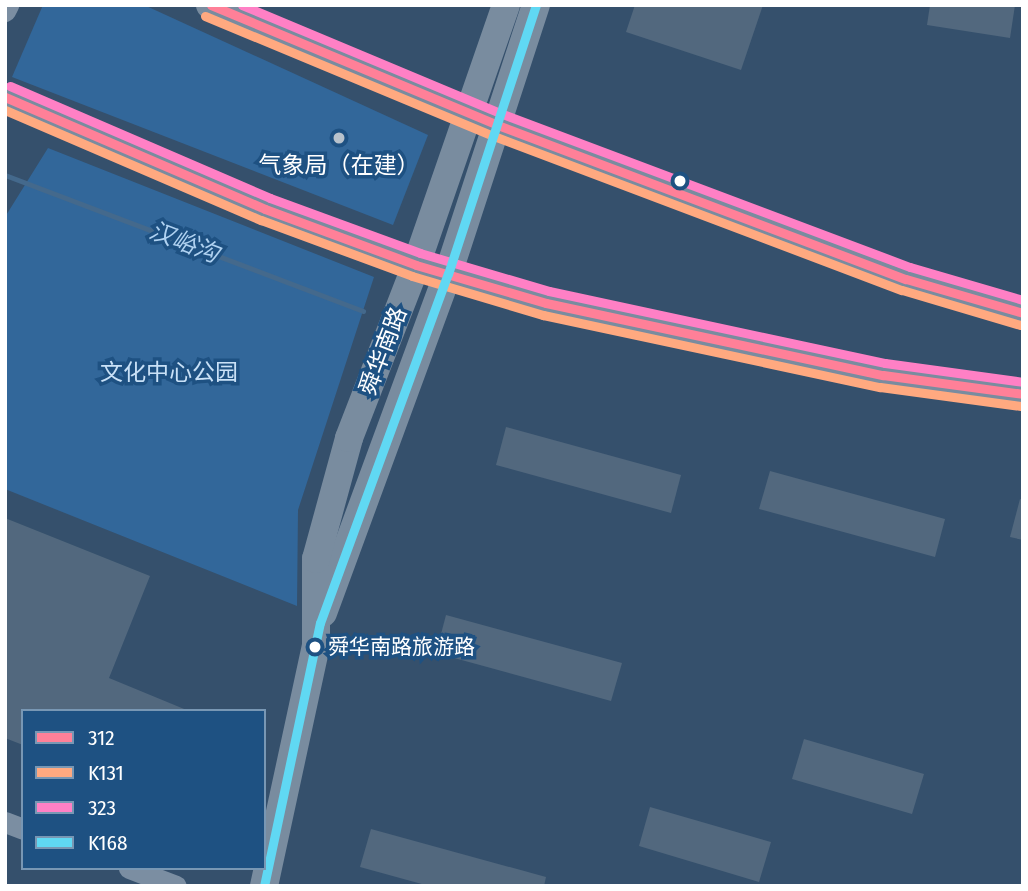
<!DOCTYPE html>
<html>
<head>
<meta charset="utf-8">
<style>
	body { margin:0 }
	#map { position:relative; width:1028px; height:891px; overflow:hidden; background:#35506c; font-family:"Fira Sans Condensed","Noto Sans SC",sans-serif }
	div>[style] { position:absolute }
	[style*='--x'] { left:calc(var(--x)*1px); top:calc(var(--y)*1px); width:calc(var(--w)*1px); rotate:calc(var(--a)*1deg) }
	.green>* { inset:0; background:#32679a }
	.stream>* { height:5px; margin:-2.5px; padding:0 2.5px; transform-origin:2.5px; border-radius:2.5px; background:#44698c }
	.building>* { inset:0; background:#52687e }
	.minor>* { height:21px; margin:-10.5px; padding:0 10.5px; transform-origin:10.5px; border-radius:10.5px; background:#7b8ea2 }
	.major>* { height:28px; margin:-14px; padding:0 14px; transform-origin:14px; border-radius:14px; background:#798c9f }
	.bus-1>* { height:9px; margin:-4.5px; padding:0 4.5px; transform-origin:4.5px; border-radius:4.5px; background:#ff8098 }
	.bus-2>* { height:9px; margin:-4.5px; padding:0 4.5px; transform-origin:4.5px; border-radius:4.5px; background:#ffa980 }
	.bus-3>* { height:9px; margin:-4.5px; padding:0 4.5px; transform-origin:4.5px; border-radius:4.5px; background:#ff80c5 }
	.bus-4>* { height:9px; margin:-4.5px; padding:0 4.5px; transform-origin:4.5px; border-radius:4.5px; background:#60d8f3 }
	.dots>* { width:19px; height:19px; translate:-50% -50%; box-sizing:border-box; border:4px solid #1e5182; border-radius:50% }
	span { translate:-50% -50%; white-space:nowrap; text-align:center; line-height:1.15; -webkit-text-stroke:7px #1e5182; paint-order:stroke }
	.bus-label { font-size:21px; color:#fff }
	.left { translate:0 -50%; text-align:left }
	.poi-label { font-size:23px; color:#fff }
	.street-label { font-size:23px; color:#fff }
	.park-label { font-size:23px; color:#c9e1f7 }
	.water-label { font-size:24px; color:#b0d2f1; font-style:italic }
	.frame { position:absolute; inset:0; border:7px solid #fff; pointer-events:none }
	.legend { position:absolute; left:21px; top:709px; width:245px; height:161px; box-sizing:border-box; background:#1e5182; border:2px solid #7897b4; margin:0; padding:9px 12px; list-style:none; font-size:21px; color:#fff }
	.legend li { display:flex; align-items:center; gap:14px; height:35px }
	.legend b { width:35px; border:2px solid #7897b4 }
</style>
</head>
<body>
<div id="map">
	<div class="green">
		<div style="clip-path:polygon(43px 5px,144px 5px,428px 135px,393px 225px,12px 77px)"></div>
		<div style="clip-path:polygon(48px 148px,374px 277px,298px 510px,297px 606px,5px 489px,5px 217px)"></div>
	</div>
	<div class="stream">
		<div style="--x:5;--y:175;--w:383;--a:20.8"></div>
	</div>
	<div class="building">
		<div style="clip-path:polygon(635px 5px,763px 5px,741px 70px,626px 32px)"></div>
		<div style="clip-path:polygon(930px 5px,1015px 5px,1010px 38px,927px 25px)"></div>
		<div style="clip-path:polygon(506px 427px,681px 475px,671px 513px,496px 465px)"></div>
		<div style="clip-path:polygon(770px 471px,945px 519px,935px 557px,759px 509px)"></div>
		<div style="clip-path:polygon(1020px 499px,1023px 500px,1023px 540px,1010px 537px)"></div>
		<div style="clip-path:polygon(5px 518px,150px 576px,109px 678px,189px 711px,23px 711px,23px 745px,5px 738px)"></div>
		<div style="clip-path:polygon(446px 615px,622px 663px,611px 701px,436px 653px)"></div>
		<div style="clip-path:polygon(804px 739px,924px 774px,912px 814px,792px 779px)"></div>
		<div style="clip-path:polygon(650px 807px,771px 842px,759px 882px,639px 846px)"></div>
		<div style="clip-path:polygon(371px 829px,546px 877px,544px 886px,429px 886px,360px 867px)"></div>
	</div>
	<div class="minor">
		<div style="--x:5;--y:11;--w:7;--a:-63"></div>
		<div style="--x:5;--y:822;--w:19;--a:21"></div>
		<div style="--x:129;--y:868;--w:50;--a:21"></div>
	</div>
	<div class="major">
		<div style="--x:210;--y:5;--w:309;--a:22.7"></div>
		<div style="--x:495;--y:124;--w:439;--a:20.7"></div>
		<div style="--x:906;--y:279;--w:122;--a:16.2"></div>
		<div style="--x:5;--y:97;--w:283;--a:23.3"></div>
		<div style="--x:265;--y:209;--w:161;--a:20.3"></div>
		<div style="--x:416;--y:265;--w:135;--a:16.3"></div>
		<div style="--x:546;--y:303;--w:345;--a:12.1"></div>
		<div style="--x:883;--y:375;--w:141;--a:7.7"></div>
		<div style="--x:323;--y:613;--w:361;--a:-69.8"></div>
		<div style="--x:448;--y:274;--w:283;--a:-71.9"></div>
		<div style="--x:264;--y:886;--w:247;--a:-77.8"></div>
		<div style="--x:316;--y:645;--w:86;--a:-90"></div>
		<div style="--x:316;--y:559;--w:125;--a:-74.7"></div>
		<div style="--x:349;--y:438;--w:186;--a:-68.8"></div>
		<div style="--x:416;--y:265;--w:275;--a:-70.9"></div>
	</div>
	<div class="bus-1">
		<div style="--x:211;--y:5;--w:308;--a:22.7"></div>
		<div style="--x:495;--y:124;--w:439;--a:20.7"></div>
		<div style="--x:906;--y:279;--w:122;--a:16.2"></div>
		<div style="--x:5;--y:97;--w:283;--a:23.3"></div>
		<div style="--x:265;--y:209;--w:161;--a:20.3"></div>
		<div style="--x:416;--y:265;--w:135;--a:16.3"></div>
		<div style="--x:546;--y:303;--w:345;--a:12.1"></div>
		<div style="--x:883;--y:375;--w:141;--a:7.7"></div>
	</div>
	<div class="bus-2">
		<div style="--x:205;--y:16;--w:310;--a:22.6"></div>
		<div style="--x:491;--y:135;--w:439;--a:20.7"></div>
		<div style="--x:902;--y:290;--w:123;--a:16.5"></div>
		<div style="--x:5;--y:110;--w:279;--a:23.3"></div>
		<div style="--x:261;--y:220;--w:161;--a:20.3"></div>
		<div style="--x:412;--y:276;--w:137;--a:16.6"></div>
		<div style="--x:543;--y:315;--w:345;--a:12.1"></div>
		<div style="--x:880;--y:387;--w:142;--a:7.7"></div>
	</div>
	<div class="bus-3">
		<div style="--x:242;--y:5;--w:280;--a:22.7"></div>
		<div style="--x:500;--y:113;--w:438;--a:20.6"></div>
		<div style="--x:910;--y:267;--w:118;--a:16.3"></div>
		<div style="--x:10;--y:86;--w:283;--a:23.3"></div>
		<div style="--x:270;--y:198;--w:160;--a:20.1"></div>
		<div style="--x:420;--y:253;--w:134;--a:16.4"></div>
		<div style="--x:549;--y:291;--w:344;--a:12.1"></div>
		<div style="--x:885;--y:363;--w:139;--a:7.8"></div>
	</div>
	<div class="bus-4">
		<div style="--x:264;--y:886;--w:269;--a:-78"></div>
		<div style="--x:320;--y:623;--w:372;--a:-69.9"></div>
		<div style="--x:448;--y:274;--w:283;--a:-71.9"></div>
	</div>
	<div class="dots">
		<div style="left:339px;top:138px;background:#b8c2cc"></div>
		<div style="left:680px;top:181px;background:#fff"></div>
		<div style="left:315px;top:647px;background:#fff"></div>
	</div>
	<div class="bus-label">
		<span class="left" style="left:328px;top:647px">舜华南路旅游路</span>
	</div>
	<div class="poi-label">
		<span style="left:339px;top:165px">气象局（在建）</span>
	</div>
	<div class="street-label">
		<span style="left:383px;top:351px;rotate:-69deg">舜华南路</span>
	</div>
	<div class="park-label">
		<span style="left:169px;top:372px">文化中心公园</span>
	</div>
	<div class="water-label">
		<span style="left:184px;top:243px;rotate:21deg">汉峪沟</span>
	</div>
	<div class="frame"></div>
	<ul class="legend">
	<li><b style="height:9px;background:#ff8098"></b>312</li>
	<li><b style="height:9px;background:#ffa980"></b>K131</li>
	<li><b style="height:9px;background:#ff80c5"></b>323</li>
	<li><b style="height:9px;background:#60d8f3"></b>K168</li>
	</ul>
</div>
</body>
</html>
